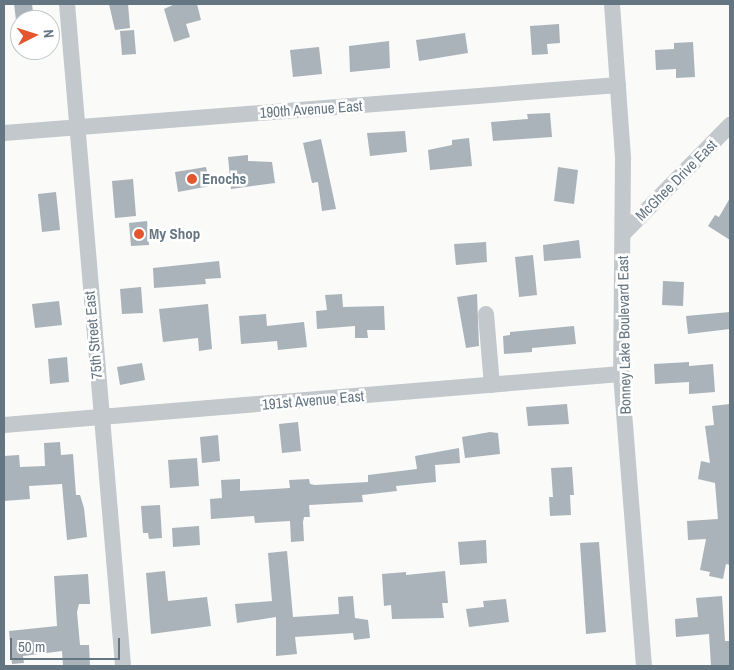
<!DOCTYPE html>
<html>
<head>
<meta charset="utf-8">
<style>
	body { margin:0 }
	#map { position:relative; width:734px; height:670px; overflow:hidden; background:#fafaf8; font-family:"Archivo Narrow",sans-serif }
	div>[style] { position:absolute }
	[style*='--x'] { left:calc(var(--x)*1px); top:calc(var(--y)*1px); width:calc(var(--w)*1px); rotate:calc(var(--a)*1deg) }
	.building>* { inset:0; background:#aab3b9 }
	.minor>* { height:16px; margin:-8px; padding:0 8px; transform-origin:8px; border-radius:8px; background:#c3c8cc }
	.dots>* { width:14px; height:14px; translate:-50% -50%; box-sizing:border-box; border:2px solid #fff; border-radius:50% }
	span { translate:-50% -50%; white-space:nowrap; text-align:center; line-height:1.15; -webkit-text-stroke:5px #fff; paint-order:stroke }
	.street-label { font-size:15px; color:#657683 }
	.poi-label { font-size:15px; color:#657683; font-weight:700 }
	.left { translate:0 -50%; text-align:left }
	.frame { position:absolute; inset:0; border:5px solid #657683; pointer-events:none }
	.north { position:absolute; left:10px; top:10px; width:50px; height:50px; box-sizing:border-box; background:#fff; border:1px solid #c1c8cd; border-radius:50%; rotate:85deg; font-size:14px; font-weight:700; line-height:20px; text-align:center; color:#657683 }
	.north::after { content:''; display:block; margin:auto; width:18px; height:22px; background:#e4572e; clip-path:polygon(50% 0,100% 100%,50% 72%,0 100%) }
	.scale { position:absolute; left:10px; top:638px; width:110px; height:22px; box-sizing:border-box; border:2px solid #657683; border-top:0; padding-left:6px; font-size:15px; line-height:18px; white-space:nowrap; color:#657683; -webkit-text-stroke:4px #fff; paint-order:stroke }
</style>
</head>
<body>
<div id="map">
	<div class="building">
		<div style="clip-path:polygon(14px 4px,32px 4px,34px 20px,16px 20px)"></div>
		<div style="clip-path:polygon(109px 4px,128px 4px,130px 28px,115px 30px)"></div>
		<div style="clip-path:polygon(175px 4px,197px 4px,201px 20px,186px 24px,190px 37px,174px 42px,164px 9px)"></div>
		<div style="clip-path:polygon(559px 24px,560px 43px,547px 44px,548px 54px,532px 55px,530px 26px)"></div>
		<div style="clip-path:polygon(134px 30px,136px 54px,122px 55px,120px 31px)"></div>
		<div style="clip-path:polygon(465px 33px,468px 53px,419px 61px,416px 40px)"></div>
		<div style="clip-path:polygon(389px 41px,390px 68px,350px 72px,349px 46px)"></div>
		<div style="clip-path:polygon(693px 42px,695px 77px,676px 78px,676px 69px,656px 70px,655px 50px,674px 49px,674px 43px)"></div>
		<div style="clip-path:polygon(319px 47px,322px 74px,293px 77px,290px 50px)"></div>
		<div style="clip-path:polygon(550px 113px,552px 137px,493px 141px,491px 122px,528px 119px,527px 114px)"></div>
		<div style="clip-path:polygon(405px 131px,407px 152px,370px 156px,367px 133px)"></div>
		<div style="clip-path:polygon(469px 138px,472px 166px,430px 170px,428px 150px,452px 145px,452px 140px)"></div>
		<div style="clip-path:polygon(321px 139px,336px 209px,322px 211px,318px 182px,312px 183px,303px 143px)"></div>
		<div style="clip-path:polygon(248px 155px,248px 161px,272px 162px,275px 183px,231px 189px,228px 157px)"></div>
		<div style="clip-path:polygon(206px 167px,210px 186px,178px 192px,175px 172px)"></div>
		<div style="clip-path:polygon(558px 167px,578px 170px,574px 204px,554px 201px)"></div>
		<div style="clip-path:polygon(133px 179px,136px 216px,115px 218px,112px 181px)"></div>
		<div style="clip-path:polygon(56px 192px,60px 230px,42px 232px,38px 194px)"></div>
		<div style="clip-path:polygon(730px 198px,730px 240px,708px 226px,715px 215px,719px 217px)"></div>
		<div style="clip-path:polygon(147px 221px,149px 245px,131px 246px,129px 223px)"></div>
		<div style="clip-path:polygon(579px 240px,581px 258px,544px 261px,543px 245px)"></div>
		<div style="clip-path:polygon(486px 242px,487px 262px,456px 265px,454px 244px)"></div>
		<div style="clip-path:polygon(533px 255px,537px 295px,519px 297px,515px 257px)"></div>
		<div style="clip-path:polygon(219px 261px,221px 278px,205px 279px,206px 284px,154px 288px,153px 268px)"></div>
		<div style="clip-path:polygon(663px 281px,684px 282px,683px 306px,662px 305px)"></div>
		<div style="clip-path:polygon(141px 287px,143px 313px,122px 314px,120px 289px)"></div>
		<div style="clip-path:polygon(342px 294px,343px 307px,384px 306px,385px 330px,367px 330px,368px 338px,355px 338px,355px 326px,317px 329px,316px 311px,327px 310px,325px 295px)"></div>
		<div style="clip-path:polygon(477px 294px,479px 346px,466px 348px,457px 297px)"></div>
		<div style="clip-path:polygon(59px 301px,62px 325px,35px 328px,32px 304px)"></div>
		<div style="clip-path:polygon(208px 304px,212px 349px,199px 351px,198px 338px,163px 342px,159px 309px)"></div>
		<div style="clip-path:polygon(730px 312px,730px 329px,688px 334px,686px 316px)"></div>
		<div style="clip-path:polygon(266px 314px,267px 326px,304px 322px,307px 347px,278px 350px,277px 341px,241px 344px,239px 316px)"></div>
		<div style="clip-path:polygon(574px 326px,576px 344px,532px 348px,532px 352px,504px 354px,503px 336px,510px 335px,510px 332px)"></div>
		<div style="clip-path:polygon(67px 357px,69px 382px,50px 384px,48px 359px)"></div>
		<div style="clip-path:polygon(689px 362px,689px 366px,713px 364px,715px 392px,689px 394px,689px 382px,655px 384px,654px 364px)"></div>
		<div style="clip-path:polygon(142px 363px,145px 380px,120px 385px,117px 367px)"></div>
		<div style="clip-path:polygon(567px 404px,569px 424px,528px 426px,526px 407px)"></div>
		<div style="clip-path:polygon(730px 404px,730px 565px,726px 564px,723px 579px,709px 576px,710px 572px,700px 570px,706px 539px,688px 540px,687px 521px,718px 519px,715px 483px,698px 479px,701px 461px,710px 463px,705px 426px,714px 425px,712px 406px)"></div>
		<div style="clip-path:polygon(298px 422px,301px 451px,282px 453px,279px 424px)"></div>
		<div style="clip-path:polygon(490px 432px,498px 433px,500px 454px,465px 458px,462px 437px)"></div>
		<div style="clip-path:polygon(218px 435px,220px 461px,202px 463px,200px 437px)"></div>
		<div style="clip-path:polygon(60px 442px,61px 455px,73px 454px,76px 495px,80px 495px,84px 508px,87px 537px,67px 540px,62px 484px,29px 486px,30px 499px,4px 501px,4px 456px,19px 455px,20px 467px,45px 466px,44px 443px)"></div>
		<div style="clip-path:polygon(459px 448px,460px 463px,435px 465px,436px 482px,396px 486px,397px 491px,362px 495px,363px 502px,309px 505px,310px 517px,304px 517px,303px 522px,304px 541px,291px 542px,290px 521px,255px 523px,254px 516px,211px 519px,210px 499px,222px 498px,221px 480px,240px 479px,240px 491px,290px 488px,289px 480px,309px 479px,310px 484px,315px 485px,368px 482px,368px 475px,417px 469px,415px 456px)"></div>
		<div style="clip-path:polygon(197px 458px,199px 486px,170px 488px,168px 460px)"></div>
		<div style="clip-path:polygon(572px 467px,574px 495px,570px 495px,571px 515px,550px 516px,549px 497px,553px 497px,551px 468px)"></div>
		<div style="clip-path:polygon(160px 505px,162px 538px,149px 539px,148px 533px,143px 533px,141px 506px)"></div>
		<div style="clip-path:polygon(199px 526px,200px 545px,173px 547px,172px 528px)"></div>
		<div style="clip-path:polygon(486px 540px,487px 563px,460px 565px,458px 542px)"></div>
		<div style="clip-path:polygon(599px 542px,606px 632px,586px 634px,580px 543px)"></div>
		<div style="clip-path:polygon(287px 551px,293px 617px,339px 614px,338px 597px,353px 596px,355px 618px,368px 620px,370px 638px,354px 640px,353px 633px,295px 637px,297px 654px,276px 656px,276px 617px,237px 623px,235px 604px,272px 601px,268px 553px)"></div>
		<div style="clip-path:polygon(165px 571px,168px 601px,207px 597px,211px 626px,151px 634px,146px 573px)"></div>
		<div style="clip-path:polygon(445px 571px,448px 603px,442px 603px,444px 618px,392px 619px,391px 605px,384px 606px,382px 574px,406px 572px,406px 575px)"></div>
		<div style="clip-path:polygon(88px 574px,90px 604px,79px 604px,77px 612px,80px 645px,89px 645px,90px 666px,63px 666px,62px 651px,23px 656px,24px 663px,12px 664px,9px 631px,57px 626px,54px 576px)"></div>
		<div style="clip-path:polygon(722px 596px,725px 641px,730px 641px,730px 666px,711px 666px,709px 634px,676px 637px,675px 619px,698px 617px,696px 598px)"></div>
		<div style="clip-path:polygon(506px 599px,509px 622px,469px 627px,466px 609px,484px 607px,483px 601px)"></div>
	</div>
	<div class="minor">
		<div style="--x:67;--y:4;--w:664;--a:85.16"></div>
		<div style="--x:612;--y:4;--w:155;--a:85.9"></div>
		<div style="--x:623;--y:159;--w:215;--a:90.5"></div>
		<div style="--x:621;--y:374;--w:293;--a:85.5"></div>
		<div style="--x:4;--y:133;--w:616;--a:-4.47"></div>
		<div style="--x:623;--y:234;--w:153;--a:-45.5"></div>
		<div style="--x:486;--y:314;--w:71;--a:85.2"></div>
		<div style="--x:4;--y:425;--w:619;--a:-4.73"></div>
	</div>
	<div class="dots">
		<div style="left:192px;top:179px;background:#e4572e"></div>
		<div style="left:139px;top:234px;background:#e4572e"></div>
	</div>
	<div class="street-label">
		<span style="left:311px;top:109px;rotate:-4deg">190th Avenue East</span>
		<span style="left:676px;top:180px;rotate:-45deg">McGhee Drive East</span>
		<span style="left:93px;top:335px;rotate:-95deg">75th Street East</span>
		<span style="left:624px;top:335px;rotate:-91deg">Bonney Lake Boulevard East</span>
		<span style="left:313px;top:400px;rotate:-5deg">191st Avenue East</span>
	</div>
	<div class="poi-label">
		<span class="left" style="left:202px;top:179px">Enochs</span>
		<span class="left" style="left:149px;top:234px">My Shop</span>
	</div>
	<div class="frame"></div>
	<div class="north">N</div>
	<div class="scale">50 m</div>
</div>
</body>
</html>
